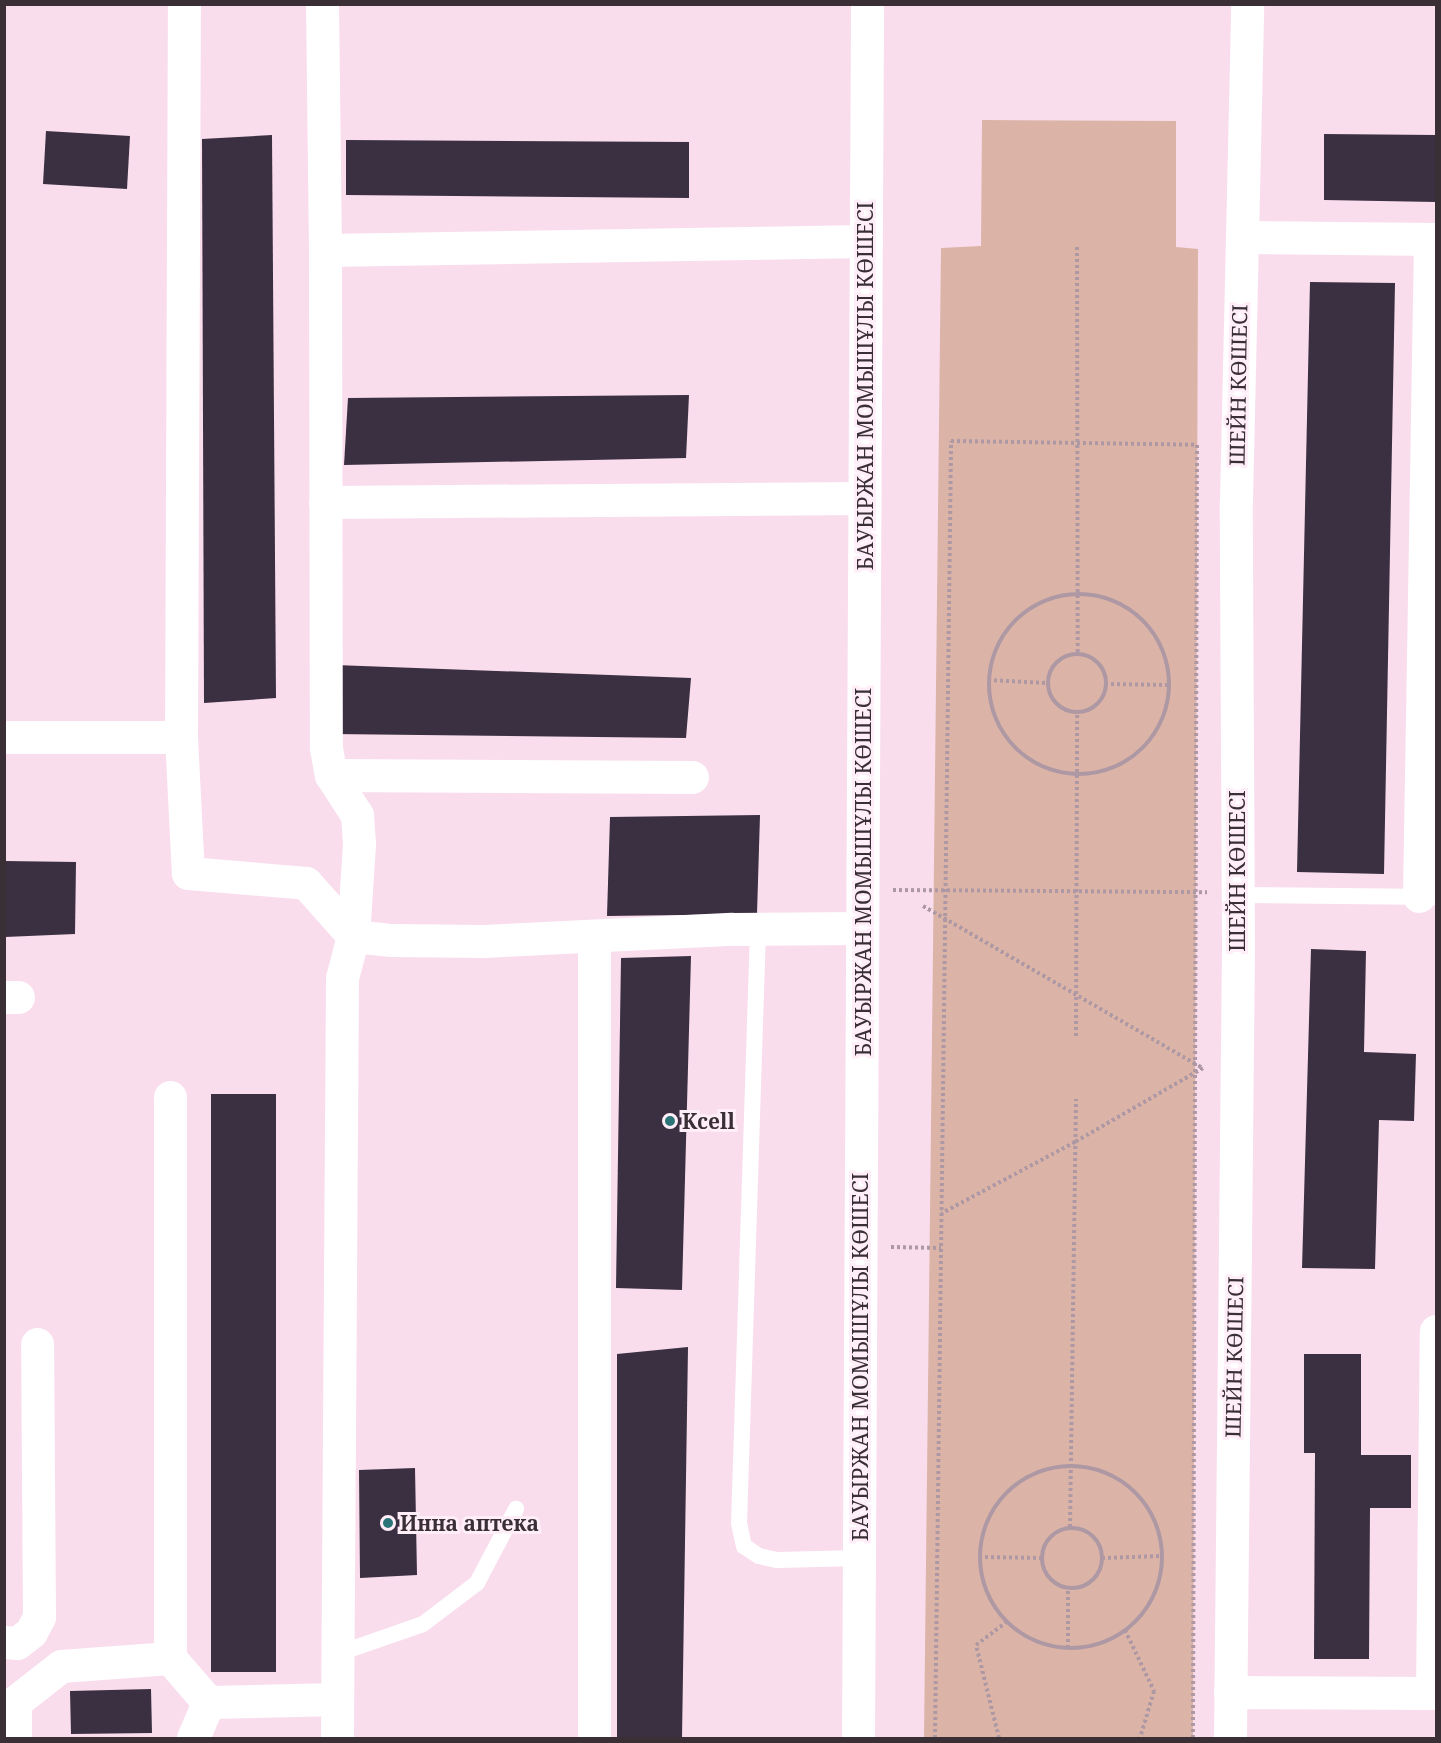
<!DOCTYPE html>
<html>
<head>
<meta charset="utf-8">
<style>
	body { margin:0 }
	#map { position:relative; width:1441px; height:1743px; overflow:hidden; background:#f9dded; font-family:"Noto Serif",serif }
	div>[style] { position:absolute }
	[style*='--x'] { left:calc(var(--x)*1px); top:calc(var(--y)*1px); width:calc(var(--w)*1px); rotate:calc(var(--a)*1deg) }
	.green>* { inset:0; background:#dbb4a7 }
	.building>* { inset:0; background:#3b2f42 }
	.path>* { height:4px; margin-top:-2px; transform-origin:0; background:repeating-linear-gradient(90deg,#ad98a4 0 3px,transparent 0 6px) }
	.path>.ring { margin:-2px; padding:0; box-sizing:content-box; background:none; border:4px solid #ad98a4; border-radius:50% }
	.lane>* { height:16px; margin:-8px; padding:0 8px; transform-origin:8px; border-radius:8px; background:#fff }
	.street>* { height:33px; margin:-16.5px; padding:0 16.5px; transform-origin:16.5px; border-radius:16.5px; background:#fff }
	.secondary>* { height:33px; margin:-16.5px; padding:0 16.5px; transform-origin:16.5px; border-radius:16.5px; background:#fff }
	.dots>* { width:16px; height:16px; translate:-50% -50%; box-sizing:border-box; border:3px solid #ffeef7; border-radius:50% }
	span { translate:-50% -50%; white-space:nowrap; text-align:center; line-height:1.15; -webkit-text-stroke:6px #ffeef7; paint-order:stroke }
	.street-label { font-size:21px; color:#392f35 }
	.poi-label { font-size:21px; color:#392f35; font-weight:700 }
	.left { translate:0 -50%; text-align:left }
	.frame { position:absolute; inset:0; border:6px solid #392f35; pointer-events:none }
</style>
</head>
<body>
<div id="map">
	<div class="green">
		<div style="clip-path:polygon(982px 120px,1176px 121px,1176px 247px,1198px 249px,1193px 1738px,924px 1738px,941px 248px,981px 246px)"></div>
	</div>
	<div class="building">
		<div style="clip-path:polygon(46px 131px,130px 136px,127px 189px,43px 184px)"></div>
		<div style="clip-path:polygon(1324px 134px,1436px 135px,1436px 202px,1324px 200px)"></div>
		<div style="clip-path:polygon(272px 135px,276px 698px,204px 703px,202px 139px)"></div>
		<div style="clip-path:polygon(346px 140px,689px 142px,689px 198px,346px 195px)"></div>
		<div style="clip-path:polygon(1310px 282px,1395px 283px,1384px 874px,1297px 872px)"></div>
		<div style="clip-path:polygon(689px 395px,686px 458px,344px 465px,348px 398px)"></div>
		<div style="clip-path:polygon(335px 665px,691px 678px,686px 738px,332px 734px)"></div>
		<div style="clip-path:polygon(760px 815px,757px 914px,607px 916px,610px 817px)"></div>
		<div style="clip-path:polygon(5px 861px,76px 862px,75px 934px,5px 937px)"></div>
		<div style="clip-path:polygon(1311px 949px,1366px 951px,1364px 1052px,1416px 1054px,1414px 1121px,1379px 1120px,1375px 1269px,1302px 1268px)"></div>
		<div style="clip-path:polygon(691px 956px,682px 1290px,616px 1288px,621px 958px)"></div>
		<div style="clip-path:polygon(211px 1094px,276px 1094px,276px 1672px,211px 1672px)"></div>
		<div style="clip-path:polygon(688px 1347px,682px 1738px,617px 1738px,617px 1354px)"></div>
		<div style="clip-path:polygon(1304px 1354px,1361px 1354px,1361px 1455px,1411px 1455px,1411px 1508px,1370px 1508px,1369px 1659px,1314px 1659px,1315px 1453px,1304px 1453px)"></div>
		<div style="clip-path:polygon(415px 1468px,417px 1575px,360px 1578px,359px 1470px)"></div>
		<div style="clip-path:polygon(151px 1689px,152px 1733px,71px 1734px,70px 1691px)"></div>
	</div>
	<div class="path">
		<div style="--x:1077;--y:247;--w:407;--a:89.9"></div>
		<div class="ring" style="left:989px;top:594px;width:176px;height:176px"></div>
		<div class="ring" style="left:1048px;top:654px;width:54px;height:54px"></div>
		<div style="--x:988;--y:680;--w:59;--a:2.9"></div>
		<div style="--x:1105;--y:684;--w:64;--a:0.9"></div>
		<div style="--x:893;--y:890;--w:314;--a:0.4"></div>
		<div style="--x:923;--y:906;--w:323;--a:30.1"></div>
		<div style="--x:1203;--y:1068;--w:148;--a:150"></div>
		<div style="--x:1075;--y:1142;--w:151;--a:151.9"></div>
		<div style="--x:1076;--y:1036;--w:323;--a:-89.8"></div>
		<div style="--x:891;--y:1247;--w:50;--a:1.1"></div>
		<div class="ring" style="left:980px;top:1466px;width:178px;height:178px"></div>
		<div style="--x:1070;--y:1527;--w:428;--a:-89.2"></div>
		<div class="ring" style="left:1042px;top:1528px;width:56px;height:56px"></div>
		<div style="--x:979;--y:1557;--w:62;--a:0.9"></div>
		<div style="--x:1102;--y:1558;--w:60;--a:-1.9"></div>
		<div style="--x:1125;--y:1630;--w:68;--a:64.6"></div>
		<div style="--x:1154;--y:1691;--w:49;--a:106.6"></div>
		<div style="--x:1068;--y:1648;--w:60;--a:-90"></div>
		<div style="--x:935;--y:1738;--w:1297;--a:-89.29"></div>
		<div style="--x:951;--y:441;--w:246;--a:0.9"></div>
		<div style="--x:1197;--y:445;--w:1293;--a:90.18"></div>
		<div style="--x:999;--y:1738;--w:96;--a:-103.9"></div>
		<div style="--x:976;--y:1645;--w:39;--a:-37"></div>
	</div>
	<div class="lane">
		<div style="--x:1238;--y:895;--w:198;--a:0.6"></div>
		<div style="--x:758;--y:929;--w:594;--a:91.83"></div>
		<div style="--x:739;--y:1523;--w:24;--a:78"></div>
		<div style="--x:744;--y:1546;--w:18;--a:34"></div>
		<div style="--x:759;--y:1556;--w:18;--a:13"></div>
		<div style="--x:777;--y:1560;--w:82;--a:-1.4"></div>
		<div style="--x:337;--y:1654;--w:91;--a:-19.2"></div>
		<div style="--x:423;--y:1624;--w:68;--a:-37.2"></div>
		<div style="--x:477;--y:1583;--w:84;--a:-62.2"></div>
	</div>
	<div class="street">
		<div style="--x:322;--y:4;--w:246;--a:89.3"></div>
		<div style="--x:325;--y:250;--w:498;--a:89.9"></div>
		<div style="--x:326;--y:748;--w:27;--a:80"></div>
		<div style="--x:331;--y:775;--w:48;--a:57"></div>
		<div style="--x:357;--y:815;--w:29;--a:86"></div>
		<div style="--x:359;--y:844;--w:92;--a:93.7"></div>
		<div style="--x:353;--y:936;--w:43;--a:104.7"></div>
		<div style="--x:342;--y:978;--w:760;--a:90.38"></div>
		<div style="--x:1242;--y:237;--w:194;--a:0.6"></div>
		<div style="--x:325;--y:250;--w:541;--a:-0.95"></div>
		<div style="--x:325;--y:502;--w:539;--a:-0.43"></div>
		<div style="--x:4;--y:737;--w:177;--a:0"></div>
		<div style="--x:181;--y:737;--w:136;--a:87.1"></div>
		<div style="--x:188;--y:873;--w:118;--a:4.8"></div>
		<div style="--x:306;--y:883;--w:71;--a:48.4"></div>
		<div style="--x:353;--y:936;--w:39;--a:6"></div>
		<div style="--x:392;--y:940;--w:91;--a:0.6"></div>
		<div style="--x:483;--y:941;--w:249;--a:-2.8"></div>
		<div style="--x:732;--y:929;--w:130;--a:-0.4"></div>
		<div style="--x:181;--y:737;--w:733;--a:-89.77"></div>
		<div style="--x:331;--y:775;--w:361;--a:0.3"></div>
		<div style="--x:1419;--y:896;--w:657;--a:-89.04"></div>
		<div style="--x:594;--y:936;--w:802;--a:90"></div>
		<div style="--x:4;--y:997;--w:14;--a:0"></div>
		<div style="--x:170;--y:1097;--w:561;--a:90"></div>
		<div style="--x:170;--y:1658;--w:58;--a:49.2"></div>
		<div style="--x:208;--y:1702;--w:129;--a:-1.3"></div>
		<div style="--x:4;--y:1642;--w:13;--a:4"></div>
		<div style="--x:17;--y:1643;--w:18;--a:-38"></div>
		<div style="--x:31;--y:1632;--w:17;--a:-62"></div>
		<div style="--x:39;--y:1617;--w:273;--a:-90.4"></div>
		<div style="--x:1230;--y:1692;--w:206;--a:0.3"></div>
		<div style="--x:1432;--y:1693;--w:362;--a:-89.4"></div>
		<div style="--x:15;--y:1738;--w:36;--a:-90"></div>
		<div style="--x:15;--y:1702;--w:58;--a:-38"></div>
		<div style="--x:61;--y:1666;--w:109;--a:-4.2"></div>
		<div style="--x:193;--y:1738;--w:39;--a:-67"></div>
		<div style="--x:1230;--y:1738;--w:797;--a:-89.42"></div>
		<div style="--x:1238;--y:941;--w:440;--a:-90.3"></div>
		<div style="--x:1236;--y:501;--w:497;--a:-88.7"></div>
	</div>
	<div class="secondary">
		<div style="--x:858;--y:1738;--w:1734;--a:-89.7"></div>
	</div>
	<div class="dots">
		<div style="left:670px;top:1121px;background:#2b7578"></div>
		<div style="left:388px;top:1523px;background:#2b7578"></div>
	</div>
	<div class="street-label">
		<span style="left:1238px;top:385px;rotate:-89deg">ШЕЙН КӨШЕСІ</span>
		<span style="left:865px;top:386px;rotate:-90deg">БАУЫРЖАН МОМЫШҰЛЫ КӨШЕСІ</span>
		<span style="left:1237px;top:871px;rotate:-90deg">ШЕЙН КӨШЕСІ</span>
		<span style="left:863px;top:872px;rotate:-90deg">БАУЫРЖАН МОМЫШҰЛЫ КӨШЕСІ</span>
		<span style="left:860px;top:1357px;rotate:-90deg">БАУЫРЖАН МОМЫШҰЛЫ КӨШЕСІ</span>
		<span style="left:1234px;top:1357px;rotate:-89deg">ШЕЙН КӨШЕСІ</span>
	</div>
	<div class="poi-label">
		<span class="left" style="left:682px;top:1121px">Kcell</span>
		<span class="left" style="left:400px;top:1523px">Инна аптека</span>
	</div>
	<div class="frame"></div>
</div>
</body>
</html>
